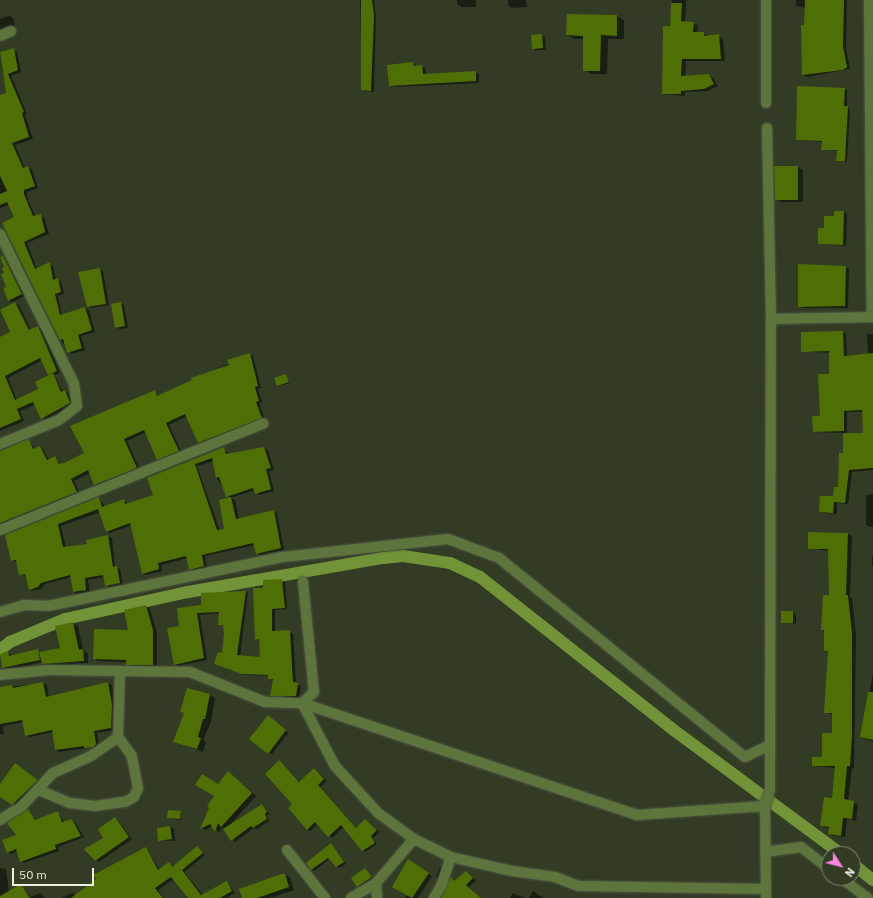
<!DOCTYPE html>
<html>
<head>
<meta charset="utf-8">
<style>
	body { margin:0 }
	#map { position:relative; width:873px; height:898px; overflow:hidden; background:#323b24; font-family:"IBM Plex Sans",sans-serif }
	div>[style] { position:absolute }
	[style*='--x'] { left:calc(var(--x)*1px); top:calc(var(--y)*1px); width:calc(var(--w)*1px); rotate:calc(var(--a)*1deg) }
	.shadow>* { inset:0; background:#0007 }
	.canal>* { height:12px; margin:-6px; padding:0 6px; transform-origin:6px; border-radius:6px; background:#729338 }
	.building>* { inset:0; background:#4f6f06 }
	.roads { filter:drop-shadow(0 0 1px #4f5842) drop-shadow(0 0 1px #4f5842) }
	.minor>* { height:10px; margin:-5px; padding:0 5px; transform-origin:5px; border-radius:5px; background:#5e743d }
	span { translate:-50% -50%; white-space:nowrap; text-align:center; line-height:1.15; -webkit-text-stroke:3px #323b24; paint-order:stroke }
	.north { position:absolute; left:821px; top:846px; width:40px; height:40px; box-sizing:border-box; background:#323b24; border:1px solid #7b8370; border-radius:50%; rotate:126deg; font-size:11px; font-weight:700; line-height:16px; text-align:center; color:#e9f0e2 }
	.north::after { content:''; display:block; margin:auto; width:14px; height:18px; background:#fe86e1; clip-path:polygon(50% 0,100% 100%,50% 72%,0 100%) }
	.scale { position:absolute; left:12px; top:868px; width:82px; height:18px; box-sizing:border-box; border:2px solid #e9f0e2; border-top:0; padding-left:5px; font-size:12px; line-height:14px; white-space:nowrap; color:#e9f0e2; -webkit-text-stroke:3px #323b24; paint-order:stroke }
</style>
</head>
<body>
<div id="map">
	<div class="shadow">
		<div style="clip-path:polygon(360px 0,374px 0,376px 18px,374px 92px,362px 90px,363px 39px,361px 38px)"></div>
		<div style="clip-path:polygon(457px 0,476px 0,476px 7px,462px 7px,457px 4px)"></div>
		<div style="clip-path:polygon(508px 0,526px 0,527px 7px,512px 8px,508px 6px)"></div>
		<div style="clip-path:polygon(672px 0,686px 0,685px 23px,698px 25px,697px 33px,723px 38px,725px 61px,686px 61px,685px 77px,709px 75px,713px 78px,718px 86px,708px 91px,685px 92px,685px 96px,663px 94px)"></div>
		<div style="clip-path:polygon(796px 0,847px 0,846px 48px,850px 69px,807px 77px,803px 75px,802px 26px,805px 26px,805px 8px,796px 6px)"></div>
		<div style="clip-path:polygon(568px 15px,617px 16px,624px 20px,624px 39px,608px 39px,607px 74px,591px 74px,584px 70px,584px 39px,575px 39px,567px 35px)"></div>
		<div style="clip-path:polygon(9px 16px,13px 18px,15px 26px,0 33px,0 19px)"></div>
		<div style="clip-path:polygon(541px 35px,545px 37px,546px 50px,536px 50px,532px 48px)"></div>
		<div style="clip-path:polygon(13px 50px,17px 52px,21px 72px,11px 76px,27px 114px,25px 115px,33px 139px,15px 145px,25px 168px,32px 169px,38px 188px,27px 192px,27px 197px,35px 216px,44px 217px,49px 234px,27px 243px,37px 269px,50px 264px,53px 266px,56px 280px,61px 281px,64px 294px,58px 296px,62px 315px,85px 308px,89px 310px,95px 332px,81px 336px,85px 350px,72px 354px,60px 339px,3px 223px,16px 218px,10px 205px,0 208px,0 97px,8px 107px,0 53px)"></div>
		<div style="clip-path:polygon(413px 63px,417px 67px,425px 68px,426px 75px,475px 72px,479px 74px,479px 83px,394px 87px,390px 85px,388px 66px)"></div>
		<div style="clip-path:polygon(845px 89px,847px 90px,847px 107px,850px 109px,847px 162px,837px 160px,838px 151px,822px 149px,823px 142px,797px 140px)"></div>
		<div style="clip-path:polygon(798px 167px,803px 170px,803px 202px,781px 202px,776px 199px)"></div>
		<div style="clip-path:polygon(844px 212px,847px 214px,846px 246px,819px 244px,825px 229px)"></div>
		<div style="clip-path:polygon(3px 257px,25px 296px,12px 302px,9px 300px)"></div>
		<div style="clip-path:polygon(845px 267px,849px 269px,848px 308px,803px 308px,799px 306px)"></div>
		<div style="clip-path:polygon(100px 269px,103px 271px,109px 305px,91px 308px,88px 307px)"></div>
		<div style="clip-path:polygon(evenodd,15px 303px,19px 305px,31px 330px,38px 327px,42px 329px,60px 373px,54px 375px,63px 392px,69px 393px,73px 405px,45px 420px,36px 404px,20px 411px,24px 421px,0 431px,0 338px,11px 333px,0 311px,15px 303px,42px 360px,51px 375px,39px 390px,17px 400px,8px 378px,42px 360px)"></div>
		<div style="clip-path:polygon(120px 303px,124px 305px,128px 328px,119px 329px,116px 327px)"></div>
		<div style="clip-path:polygon(evenodd,843px 332px,846px 334px,847px 356px,868px 354px,867px 334px,873px 334px,873px 470px,852px 472px,848px 504px,837px 503px,837px 514px,823px 513px,820px 511px,834px 497px,839px 488px,844px 454px,844px 433px,814px 432px,821px 417px,830px 375px,830px 353px,802px 351px,843px 332px,847px 412px,863px 412px,864px 434px,847px 434px,847px 412px)"></div>
		<div style="clip-path:polygon(250px 354px,253px 356px,261px 388px,258px 389px,262px 402px,259px 403px,265px 420px,202px 445px,199px 443px,187px 416px,169px 425px,182px 453px,162px 461px,158px 459px,146px 432px,127px 441px,140px 470px,98px 486px,90px 473px,74px 481px,80px 494px,0 528px,0 452px,29px 440px,35px 449px,40px 447px,43px 449px,49px 460px,55px 457px,61px 465px,85px 454px,154px 391px,159px 396px)"></div>
		<div style="clip-path:polygon(286px 375px,290px 383px,278px 386px)"></div>
		<div style="clip-path:polygon(evenodd,224px 448px,229px 455px,264px 448px,268px 450px,274px 470px,269px 471px,274px 491px,259px 495px,255px 490px,231px 498px,235px 500px,239px 519px,274px 511px,277px 513px,284px 550px,260px 555px,257px 553px,255px 545px,205px 556px,207px 568px,194px 571px,190px 569px,188px 558px,161px 565px,162px 571px,146px 575px,142px 573px,132px 525px,110px 533px,106px 531px,100px 512px,61px 526px,66px 548px,88px 544px,108px 536px,112px 538px,115px 567px,120px 569px,123px 585px,109px 587px,106px 585px,104px 577px,88px 580px,90px 592px,77px 594px,74px 592px,71px 577px,45px 584px,41px 589px,33px 591px,30px 589px,26px 576px,20px 574px,17px 562px,12px 561px,6px 536px,99px 498px,105px 507px,124px 500px,128px 504px,154px 495px,149px 478px,224px 448px,214px 461px,216px 477px,230px 498px,225px 529px,220px 531px,197px 466px,214px 461px)"></div>
		<div style="clip-path:polygon(873px 494px,873px 527px,870px 527px,866px 525px,866px 495px)"></div>
		<div style="clip-path:polygon(848px 534px,852px 536px,850px 597px,852px 598px,856px 636px,854px 768px,852px 768px,848px 801px,858px 804px,856px 821px,847px 819px,845px 837px,833px 836px,829px 833px,830px 829px,821px 826px,833px 799px,836px 768px,813px 766px,823px 758px,833px 734px,833px 715px,825px 712px,829px 653px,825px 650px,825px 632px,822px 630px,830px 596px,829px 551px,809px 548px)"></div>
		<div style="clip-path:polygon(872px 556px,873px 556px,873px 566px,872px 566px)"></div>
		<div style="clip-path:polygon(281px 580px,285px 582px,287px 609px,275px 610px,275px 632px,293px 633px,296px 684px,301px 686px,299px 698px,271px 695px,273px 681px,269px 676px,246px 675px,215px 664px,223px 654px,225px 634px,224px 626px,219px 624px,220px 613px,200px 615px,207px 660px,178px 666px,175px 665px,180px 627px,202px 606px,245px 592px,248px 593px,240px 656px,261px 658px,259px 641px,256px 639px,264px 589px)"></div>
		<div style="clip-path:polygon(146px 606px,150px 609px,157px 633px,157px 667px,132px 666px,127px 662px,98px 661px,94px 658px,129px 631px)"></div>
		<div style="clip-path:polygon(793px 612px,796px 614px,796px 624px,782px 622px)"></div>
		<div style="clip-path:polygon(73px 623px,78px 626px,83px 650px,88px 653px,88px 663px,48px 666px,36px 657px,42px 662px,17px 668px,3px 668px,0 655px,7px 652px,12px 656px,61px 649px)"></div>
		<div style="clip-path:polygon(873px 673px,873px 742px,861px 737px)"></div>
		<div style="clip-path:polygon(43px 683px,47px 685px,49px 697px,108px 683px,112px 685px,115px 708px,114px 730px,97px 733px,99px 746px,60px 752px,56px 750px,53px 732px,30px 737px,26px 735px,24px 722px,3px 726px,4px 734px,0 734px,0 688px)"></div>
		<div style="clip-path:polygon(210px 695px,215px 698px,211px 722px,203px 740px,206px 742px,203px 752px,174px 741px,185px 714px,181px 711px)"></div>
		<div style="clip-path:polygon(271px 718px,288px 733px,272px 754px,269px 753px)"></div>
		<div style="clip-path:polygon(279px 762px,300px 782px,314px 769px,317px 771px,327px 781px,320px 787px,357px 829px,366px 820px,380px 832px,373px 838px,377px 844px,365px 852px,344px 827px,332px 838px,318px 823px,311px 831px,308px 830px,289px 808px,294px 804px)"></div>
		<div style="clip-path:polygon(21px 768px,42px 783px,17px 807px,0 795px,0 786px)"></div>
		<div style="clip-path:polygon(229px 773px,256px 796px,229px 826px,262px 806px,270px 814px,267px 815px,269px 821px,257px 829px,254px 828px,235px 842px,222px 827px,219px 833px,213px 826px,205px 830px,202px 828px,218px 785px)"></div>
		<div style="clip-path:polygon(28px 811px,36px 820px,58px 812px,64px 822px,72px 820px,75px 822px,84px 837px,58px 847px,59px 851px,24px 863px,18px 851px,11px 854px,8px 852px,18px 836px)"></div>
		<div style="clip-path:polygon(181px 812px,181px 820px,168px 818px)"></div>
		<div style="clip-path:polygon(116px 818px,132px 839px,99px 862px,96px 860px)"></div>
		<div style="clip-path:polygon(170px 827px,174px 829px,175px 841px,159px 840px,158px 829px)"></div>
		<div style="clip-path:polygon(331px 844px,346px 864px,339px 868px,330px 859px,314px 871px,312px 869px)"></div>
		<div style="clip-path:polygon(197px 847px,205px 855px,184px 872px,203px 895px,227px 882px,235px 893px,226px 898px,189px 898px,174px 879px,158px 890px,164px 898px,62px 898px,72px 893px,76px 895px,146px 848px,160px 870px,169px 864px,173px 867px)"></div>
		<div style="clip-path:polygon(408px 860px,432px 876px,418px 898px,405px 898px,408px 895px)"></div>
		<div style="clip-path:polygon(440px 866px,442px 868px,438px 878px,436px 878px)"></div>
		<div style="clip-path:polygon(0 868px,6px 869px,9px 892px,21px 885px,31px 897px,40px 893px,45px 898px,0 898px)"></div>
		<div style="clip-path:polygon(365px 869px,374px 879px,361px 888px,358px 886px)"></div>
		<div style="clip-path:polygon(466px 872px,476px 881px,469px 887px,481px 898px,441px 898px,451px 879px,455px 881px)"></div>
		<div style="clip-path:polygon(284px 874px,290px 877px,294px 890px,270px 898px,243px 898px)"></div>
		<div style="clip-path:polygon(533px 891px,536px 893px,544px 898px,529px 898px)"></div>
		<div style="clip-path:polygon(513px 893px,525px 898px,510px 898px)"></div>
	</div>
	<div class="canal">
		<div style="--x:0;--y:650;--w:13;--a:-39"></div>
		<div style="--x:10;--y:642;--w:60;--a:-22.7"></div>
		<div style="--x:65;--y:619;--w:126;--a:-12.4"></div>
		<div style="--x:188;--y:592;--w:198;--a:-9.9"></div>
		<div style="--x:383;--y:558;--w:20;--a:-6"></div>
		<div style="--x:403;--y:556;--w:48;--a:8.5"></div>
		<div style="--x:450;--y:563;--w:33;--a:25"></div>
		<div style="--x:480;--y:577;--w:248;--a:38.3"></div>
		<div style="--x:675;--y:731;--w:207;--a:36.5"></div>
		<div style="--x:853;--y:864;--w:26;--a:39"></div>
	</div>
	<div class="building">
		<div style="clip-path:polygon(361px 0,372px 0,374px 16px,371px 91px,361px 90px)"></div>
		<div style="clip-path:polygon(805px 0,844px 0,843px 46px,847px 67px,843px 70px,802px 75px,801px 25px,804px 25px)"></div>
		<div style="clip-path:polygon(671px 3px,682px 3px,681px 21px,694px 22px,693px 32px,704px 32px,704px 36px,719px 34px,721px 59px,682px 59px,681px 76px,709px 74px,714px 84px,704px 89px,681px 91px,681px 94px,662px 94px,663px 26px,670px 26px)"></div>
		<div style="clip-path:polygon(567px 14px,617px 15px,617px 36px,601px 35px,600px 71px,583px 71px,583px 36px,566px 35px)"></div>
		<div style="clip-path:polygon(542px 34px,543px 48px,532px 49px,531px 35px)"></div>
		<div style="clip-path:polygon(14px 48px,18px 70px,8px 74px,24px 112px,22px 113px,29px 137px,12px 143px,23px 168px,28px 166px,35px 186px,24px 190px,24px 194px,33px 216px,41px 214px,45px 232px,24px 242px,35px 269px,50px 262px,53px 280px,58px 278px,61px 292px,55px 294px,60px 315px,85px 307px,92px 330px,78px 335px,82px 348px,67px 353px,63px 339px,60px 340px,2px 223px,14px 217px,7px 202px,0 205px,0 194px,7px 191px,0 176px,0 95px,6px 93px,0 52px)"></div>
		<div style="clip-path:polygon(413px 62px,414px 66px,422px 65px,423px 74px,476px 71px,476px 81px,389px 86px,387px 65px)"></div>
		<div style="clip-path:polygon(797px 86px,845px 88px,844px 106px,848px 106px,845px 161px,836px 161px,837px 150px,821px 150px,822px 141px,796px 140px)"></div>
		<div style="clip-path:polygon(774px 166px,798px 166px,798px 200px,775px 200px)"></div>
		<div style="clip-path:polygon(834px 211px,844px 211px,843px 245px,818px 244px,818px 228px,824px 228px,824px 216px,834px 216px)"></div>
		<div style="clip-path:polygon(3px 256px,22px 294px,8px 301px,3px 288px,6px 287px,1px 274px,4px 273px,2px 268px,4px 267px,0 257px)"></div>
		<div style="clip-path:polygon(798px 264px,846px 266px,845px 306px,798px 307px)"></div>
		<div style="clip-path:polygon(100px 268px,106px 304px,87px 307px,78px 272px)"></div>
		<div style="clip-path:polygon(15px 302px,29px 330px,38px 326px,57px 371px,48px 375px,40px 358px,5px 376px,15px 400px,38px 389px,35px 382px,53px 373px,61px 392px,65px 390px,70px 403px,41px 419px,33px 402px,17px 409px,21px 419px,0 428px,0 337px,10px 332px,0 310px)"></div>
		<div style="clip-path:polygon(121px 302px,125px 326px,115px 328px,111px 304px)"></div>
		<div style="clip-path:polygon(843px 331px,844px 356px,873px 353px,873px 468px,849px 470px,845px 503px,834px 502px,833px 513px,819px 512px,820px 496px,833px 496px,834px 487px,838px 487px,839px 453px,843px 453px,843px 433px,863px 433px,862px 410px,844px 411px,844px 431px,813px 432px,812px 416px,820px 416px,818px 374px,829px 374px,829px 351px,801px 352px,801px 332px)"></div>
		<div style="clip-path:polygon(250px 353px,258px 386px,255px 387px,259px 401px,256px 402px,262px 418px,198px 443px,185px 414px,166px 423px,179px 451px,157px 460px,144px 430px,124px 439px,137px 468px,94px 485px,88px 470px,71px 479px,77px 492px,0 523px,0 451px,29px 439px,33px 449px,40px 446px,47px 460px,55px 456px,59px 464px,64px 463px,84px 453px,70px 426px,155px 390px,157px 396px,192px 380px,191px 378px,229px 365px,227px 360px)"></div>
		<div style="clip-path:polygon(286px 374px,289px 382px,277px 386px,274px 378px)"></div>
		<div style="clip-path:polygon(224px 447px,226px 454px,264px 447px,271px 468px,266px 469px,271px 489px,255px 494px,253px 488px,226px 497px,219px 477px,216px 478px,212px 458px,195px 464px,217px 530px,224px 529px,219px 500px,231px 497px,236px 519px,274px 510px,281px 548px,256px 554px,253px 543px,202px 555px,204px 566px,189px 570px,186px 556px,158px 563px,159px 569px,142px 574px,130px 523px,106px 532px,98px 509px,58px 524px,63px 547px,87px 544px,86px 540px,108px 535px,113px 567px,117px 566px,120px 583px,105px 586px,103px 575px,85px 578px,86px 590px,73px 592px,70px 575px,41px 583px,38px 587px,29px 590px,25px 574px,19px 575px,16px 560px,11px 561px,5px 535px,99px 497px,102px 507px,124px 499px,125px 504px,153px 495px,147px 478px)"></div>
		<div style="clip-path:polygon(808px 532px,848px 533px,846px 595px,848px 595px,852px 633px,852px 736px,850px 766px,847px 766px,844px 799px,854px 801px,852px 819px,843px 818px,841px 836px,828px 834px,829px 827px,820px 826px,824px 797px,832px 798px,835px 766px,812px 766px,812px 757px,822px 757px,822px 733px,832px 733px,832px 713px,824px 713px,828px 651px,824px 651px,824px 630px,821px 630px,823px 595px,829px 595px,828px 549px,808px 549px)"></div>
		<div style="clip-path:polygon(282px 579px,285px 608px,272px 609px,272px 631px,290px 630px,293px 682px,298px 683px,296px 696px,270px 696px,273px 679px,268px 679px,268px 675px,242px 674px,214px 664px,218px 652px,222px 653px,224px 634px,223px 625px,218px 625px,219px 612px,197px 613px,204px 658px,174px 665px,167px 628px,179px 626px,177px 608px,201px 605px,201px 593px,246px 591px,237px 655px,260px 657px,259px 639px,255px 640px,253px 588px,263px 588px,263px 580px)"></div>
		<div style="clip-path:polygon(146px 605px,153px 630px,153px 665px,126px 665px,126px 660px,93px 659px,94px 629px,128px 630px,124px 610px)"></div>
		<div style="clip-path:polygon(781px 611px,793px 611px,793px 623px,781px 623px)"></div>
		<div style="clip-path:polygon(73px 622px,79px 650px,83px 649px,84px 661px,42px 664px,39px 652px,60px 648px,55px 626px)"></div>
		<div style="clip-path:polygon(38px 649px,40px 660px,2px 668px,0 654px,8px 651px,9px 656px)"></div>
		<div style="clip-path:polygon(43px 682px,46px 697px,108px 682px,112px 705px,111px 728px,94px 731px,96px 744px,93px 747px,84px 748px,84px 746px,55px 750px,52px 730px,25px 736px,22px 720px,0 724px,0 687px,12px 685px,13px 688px)"></div>
		<div style="clip-path:polygon(187px 688px,210px 694px,205px 719px,203px 719px,198px 737px,201px 738px,197px 749px,173px 742px,184px 713px,180px 712px)"></div>
		<div style="clip-path:polygon(868px 692px,873px 692px,873px 740px,860px 737px)"></div>
		<div style="clip-path:polygon(268px 715px,286px 730px,268px 754px,249px 739px)"></div>
		<div style="clip-path:polygon(279px 760px,299px 782px,314px 768px,324px 779px,318px 785px,356px 828px,365px 819px,377px 830px,371px 836px,375px 843px,362px 851px,341px 825px,328px 837px,315px 822px,307px 830px,288px 808px,292px 804px,265px 774px)"></div>
		<div style="clip-path:polygon(15px 763px,38px 780px,12px 805px,0 797px,0 784px)"></div>
		<div style="clip-path:polygon(228px 771px,252px 793px,221px 827px,218px 823px,215px 832px,210px 824px,200px 829px,209px 808px,207px 806px,214px 796px,195px 785px,202px 774px,218px 784px)"></div>
		<div style="clip-path:polygon(262px 804px,267px 812px,265px 814px,267px 819px,253px 828px,251px 826px,231px 841px,223px 829px)"></div>
		<div style="clip-path:polygon(28px 809px,35px 820px,58px 811px,62px 822px,72px 819px,81px 836px,55px 845px,56px 849px,20px 862px,16px 849px,7px 853px,2px 840px,16px 835px,7px 823px)"></div>
		<div style="clip-path:polygon(168px 810px,181px 811px,180px 819px,167px 818px)"></div>
		<div style="clip-path:polygon(115px 817px,129px 837px,95px 861px,84px 849px,103px 838px,98px 829px)"></div>
		<div style="clip-path:polygon(170px 826px,172px 839px,158px 841px,157px 828px)"></div>
		<div style="clip-path:polygon(331px 843px,344px 862px,336px 867px,328px 858px,311px 870px,306px 863px)"></div>
		<div style="clip-path:polygon(197px 846px,203px 853px,182px 870px,201px 895px,227px 881px,232px 891px,220px 898px,188px 898px,171px 877px,155px 888px,163px 898px,71px 898px,96px 879px,93px 875px,146px 847px,158px 870px,169px 862px,172px 867px)"></div>
		<div style="clip-path:polygon(408px 859px,429px 873px,412px 898px,392px 887px)"></div>
		<div style="clip-path:polygon(365px 868px,372px 877px,357px 887px,351px 878px)"></div>
		<div style="clip-path:polygon(466px 871px,473px 878px,466px 885px,481px 898px,441px 898px,451px 877px,454px 881px)"></div>
		<div style="clip-path:polygon(281px 874px,285px 874px,289px 887px,257px 898px,242px 898px,239px 889px)"></div>
		<div style="clip-path:polygon(21px 884px,30px 898px,0 898px,0 896px)"></div>
	</div>
	<div class="roads">
		<div class="minor">
			<div style="--x:766;--y:0;--w:103;--a:90"></div>
			<div style="--x:869;--y:0;--w:317;--a:89.5"></div>
			<div style="--x:0;--y:36;--w:12;--a:-24"></div>
			<div style="--x:0;--y:234;--w:167;--a:63.7"></div>
			<div style="--x:74;--y:384;--w:22;--a:82"></div>
			<div style="--x:77;--y:406;--w:23;--a:142"></div>
			<div style="--x:59;--y:420;--w:64;--a:157.9"></div>
			<div style="--x:771;--y:319;--w:102;--a:-1.1"></div>
			<div style="--x:0;--y:530;--w:284;--a:-22"></div>
			<div style="--x:303;--y:582;--w:111;--a:84.3"></div>
			<div style="--x:314;--y:692;--w:16;--a:137"></div>
			<div style="--x:302;--y:703;--w:71;--a:62.4"></div>
			<div style="--x:335;--y:766;--w:64;--a:47.5"></div>
			<div style="--x:378;--y:813;--w:44;--a:35.8"></div>
			<div style="--x:414;--y:839;--w:41;--a:25.9"></div>
			<div style="--x:451;--y:857;--w:63;--a:12.9"></div>
			<div style="--x:512;--y:871;--w:43;--a:7.9"></div>
			<div style="--x:555;--y:877;--w:25;--a:21"></div>
			<div style="--x:578;--y:886;--w:187;--a:0.9"></div>
			<div style="--x:0;--y:612;--w:25;--a:-16"></div>
			<div style="--x:24;--y:605;--w:24;--a:2"></div>
			<div style="--x:48;--y:606;--w:240;--a:-11.8"></div>
			<div style="--x:283;--y:557;--w:166;--a:-6.2"></div>
			<div style="--x:448;--y:539;--w:54;--a:20.4"></div>
			<div style="--x:499;--y:558;--w:316;--a:39"></div>
			<div style="--x:745;--y:757;--w:28;--a:-26"></div>
			<div style="--x:0;--y:675;--w:48;--a:-5.9"></div>
			<div style="--x:48;--y:670;--w:142;--a:0.8"></div>
			<div style="--x:190;--y:672;--w:81;--a:21.8"></div>
			<div style="--x:265;--y:702;--w:37;--a:2"></div>
			<div style="--x:302;--y:703;--w:353;--a:18.5"></div>
			<div style="--x:637;--y:815;--w:128;--a:-4"></div>
			<div style="--x:39;--y:790;--w:34;--a:23"></div>
			<div style="--x:70;--y:803;--w:25;--a:7"></div>
			<div style="--x:95;--y:806;--w:30;--a:-8"></div>
			<div style="--x:125;--y:802;--w:10;--a:-29"></div>
			<div style="--x:134;--y:797;--w:10;--a:-66"></div>
			<div style="--x:138;--y:788;--w:33;--a:-101"></div>
			<div style="--x:132;--y:756;--w:24;--a:-126"></div>
			<div style="--x:118;--y:737;--w:66;--a:-88.3"></div>
			<div style="--x:0;--y:820;--w:25;--a:-32"></div>
			<div style="--x:21;--y:807;--w:47;--a:-46.7"></div>
			<div style="--x:53;--y:773;--w:42;--a:-24.1"></div>
			<div style="--x:91;--y:756;--w:33;--a:-35"></div>
			<div style="--x:287;--y:850;--w:61;--a:51.6"></div>
			<div style="--x:765;--y:852;--w:36;--a:-8"></div>
			<div style="--x:801;--y:847;--w:36;--a:38"></div>
			<div style="--x:841;--y:878;--w:34;--a:37"></div>
			<div style="--x:376;--y:883;--w:15;--a:86"></div>
			<div style="--x:351;--y:898;--w:29;--a:-31"></div>
			<div style="--x:376;--y:883;--w:58;--a:-49.2"></div>
			<div style="--x:434;--y:898;--w:16;--a:-60"></div>
			<div style="--x:442;--y:884;--w:28;--a:-72"></div>
			<div style="--x:766;--y:898;--w:92;--a:-90.6"></div>
			<div style="--x:765;--y:806;--w:17;--a:-73"></div>
			<div style="--x:770;--y:790;--w:471;--a:-89.9"></div>
			<div style="--x:771;--y:319;--w:191;--a:-91.2"></div>
		</div>
	</div>
	<div class="north">N</div>
	<div class="scale">50 m</div>
</div>
</body>
</html>
